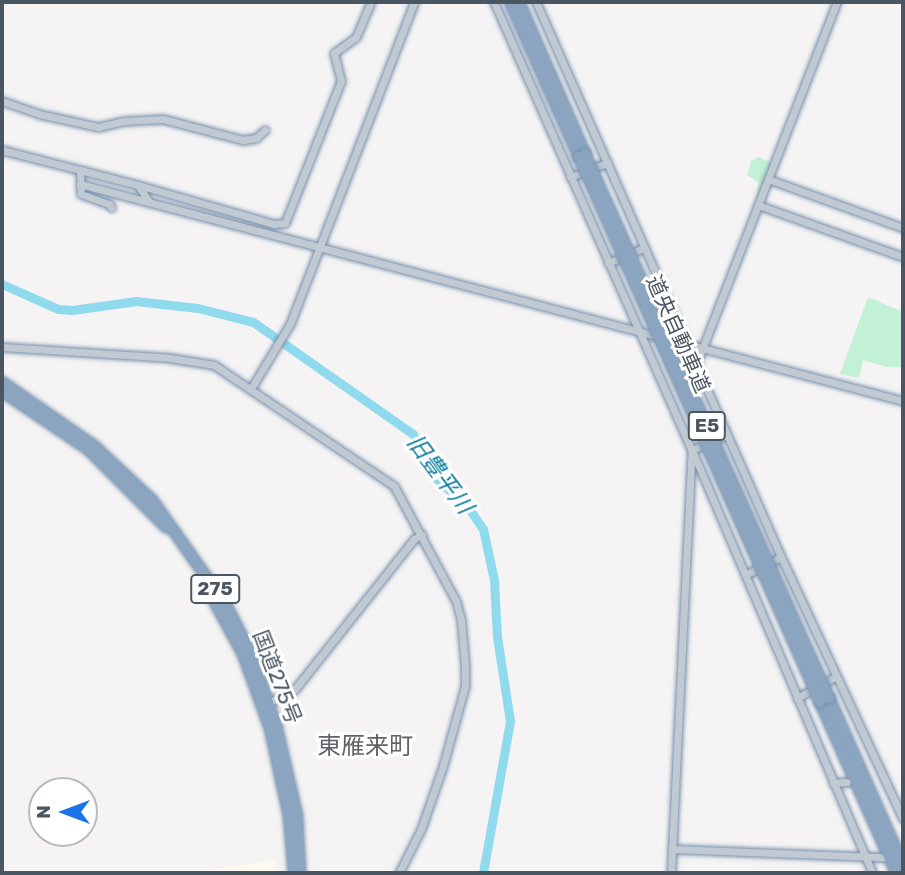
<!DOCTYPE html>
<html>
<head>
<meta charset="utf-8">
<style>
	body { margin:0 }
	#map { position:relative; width:905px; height:875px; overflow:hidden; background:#f5f3f3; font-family:Rubik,"Noto Sans JP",sans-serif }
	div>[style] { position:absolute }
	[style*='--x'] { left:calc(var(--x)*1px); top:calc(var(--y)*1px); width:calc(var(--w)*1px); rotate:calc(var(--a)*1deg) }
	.commercial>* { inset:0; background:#fdf9ef }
	.green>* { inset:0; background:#c3f1d5 }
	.river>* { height:9px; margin:-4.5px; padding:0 4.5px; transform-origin:4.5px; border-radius:4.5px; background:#90daee }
	.roads { filter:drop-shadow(0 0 2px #7690ad) drop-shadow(0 0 2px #7690ad) }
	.minor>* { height:7px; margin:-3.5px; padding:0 3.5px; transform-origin:3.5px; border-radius:3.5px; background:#c1cad2 }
	.highway>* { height:10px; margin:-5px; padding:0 5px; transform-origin:5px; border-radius:5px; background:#8ba5c1 }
	.bridges { filter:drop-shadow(0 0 2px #7690ad) drop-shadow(0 0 2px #7690ad) }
	.highway-bridge>* { height:10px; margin:-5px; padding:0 5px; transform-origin:5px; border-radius:5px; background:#8ba5c1 }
	span { translate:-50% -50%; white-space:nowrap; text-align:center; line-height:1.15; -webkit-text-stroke:6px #fff; paint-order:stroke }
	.shield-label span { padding:2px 5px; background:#fff; border:2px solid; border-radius:5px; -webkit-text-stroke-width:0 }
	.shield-label { font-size:19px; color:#4a5661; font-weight:700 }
	.street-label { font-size:21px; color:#4a5661 }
	.water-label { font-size:23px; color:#0c7c9b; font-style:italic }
	.quarter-label { font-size:24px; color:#5f6368 }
	.frame { position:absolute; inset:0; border:4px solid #4a5661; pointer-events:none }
	.north { position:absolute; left:28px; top:777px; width:70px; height:70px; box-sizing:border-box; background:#fff; border:2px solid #b7bbc0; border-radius:50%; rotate:270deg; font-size:19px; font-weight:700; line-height:28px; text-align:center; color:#4a5661 }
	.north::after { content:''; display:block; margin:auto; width:24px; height:32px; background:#1a73e8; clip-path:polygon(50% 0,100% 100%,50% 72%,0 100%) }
</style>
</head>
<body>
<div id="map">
	<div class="commercial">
		<div style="clip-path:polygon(275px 860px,274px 873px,188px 873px)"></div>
	</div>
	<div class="green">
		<div style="clip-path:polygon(759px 157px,772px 163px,755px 202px,759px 183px,747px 175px,751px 161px)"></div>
		<div style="clip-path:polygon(868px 297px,903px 312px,903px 367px,887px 367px,863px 360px,859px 378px,840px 374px)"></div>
	</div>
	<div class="river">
		<div style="--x:2;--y:284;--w:61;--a:24.1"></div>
		<div style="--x:58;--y:309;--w:14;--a:4"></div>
		<div style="--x:72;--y:310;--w:65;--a:-8"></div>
		<div style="--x:136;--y:301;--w:62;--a:6.4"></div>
		<div style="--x:198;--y:308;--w:57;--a:14.3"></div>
		<div style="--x:253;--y:322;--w:195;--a:35"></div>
		<div style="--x:413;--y:434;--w:51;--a:61.9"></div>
		<div style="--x:437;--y:479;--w:45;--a:43.2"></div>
		<div style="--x:470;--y:510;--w:23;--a:56"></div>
		<div style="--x:483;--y:529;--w:52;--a:77.8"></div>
		<div style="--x:494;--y:580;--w:57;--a:87"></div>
		<div style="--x:497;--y:637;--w:85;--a:81.2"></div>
		<div style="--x:510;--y:721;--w:154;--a:100.1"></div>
	</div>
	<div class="roads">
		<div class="minor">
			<div style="--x:494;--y:2;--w:490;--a:66.2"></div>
			<div style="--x:692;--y:450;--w:460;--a:66.9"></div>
			<div style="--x:536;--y:2;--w:607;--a:66.18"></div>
			<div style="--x:781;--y:557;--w:289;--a:65"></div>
			<div style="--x:2;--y:101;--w:39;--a:19"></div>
			<div style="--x:39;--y:114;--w:60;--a:12.4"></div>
			<div style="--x:98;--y:127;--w:27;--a:-13"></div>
			<div style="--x:124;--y:121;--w:39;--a:-3"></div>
			<div style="--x:163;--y:119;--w:83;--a:14.7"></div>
			<div style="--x:243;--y:140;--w:13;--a:-9"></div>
			<div style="--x:256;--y:138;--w:12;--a:-42"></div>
			<div style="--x:2;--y:150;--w:81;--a:14.4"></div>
			<div style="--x:80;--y:170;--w:24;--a:88"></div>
			<div style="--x:81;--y:194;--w:30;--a:20"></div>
			<div style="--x:109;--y:204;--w:4;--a:56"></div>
			<div style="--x:80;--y:170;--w:60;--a:14.5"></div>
			<div style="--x:138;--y:185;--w:20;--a:57"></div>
			<div style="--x:570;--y:177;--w:40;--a:-21"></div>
			<div style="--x:768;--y:179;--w:144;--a:19.9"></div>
			<div style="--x:80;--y:184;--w:851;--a:14.77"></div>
			<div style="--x:138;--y:185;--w:141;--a:16"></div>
			<div style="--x:274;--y:224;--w:11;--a:-5"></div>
			<div style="--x:285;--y:223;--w:153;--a:-68.5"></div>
			<div style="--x:341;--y:81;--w:29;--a:-104"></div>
			<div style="--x:334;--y:53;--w:27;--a:-36"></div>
			<div style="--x:356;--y:37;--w:38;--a:-67"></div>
			<div style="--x:758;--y:205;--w:154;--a:19.7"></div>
			<div style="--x:608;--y:263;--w:39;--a:-23"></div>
			<div style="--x:2;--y:347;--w:168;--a:3.7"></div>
			<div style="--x:170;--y:358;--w:45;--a:9"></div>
			<div style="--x:214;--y:365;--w:217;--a:33.9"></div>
			<div style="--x:394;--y:486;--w:131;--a:61.7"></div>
			<div style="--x:456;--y:601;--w:20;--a:75"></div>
			<div style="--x:461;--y:620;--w:46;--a:85"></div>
			<div style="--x:465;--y:666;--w:20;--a:90"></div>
			<div style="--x:465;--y:686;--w:83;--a:105.4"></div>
			<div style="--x:443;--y:766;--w:67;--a:109.2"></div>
			<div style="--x:421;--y:829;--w:49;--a:116.6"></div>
			<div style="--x:696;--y:365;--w:389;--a:-68.8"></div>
			<div style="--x:252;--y:387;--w:74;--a:-58.9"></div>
			<div style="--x:290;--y:324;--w:345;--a:-68.9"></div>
			<div style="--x:745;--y:575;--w:40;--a:-26.6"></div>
			<div style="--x:797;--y:698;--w:43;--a:-28.9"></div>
			<div style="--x:270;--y:702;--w:28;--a:-27"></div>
			<div style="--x:295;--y:689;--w:191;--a:-51.6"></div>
			<div style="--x:414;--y:539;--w:9;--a:-27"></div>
			<div style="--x:833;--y:783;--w:14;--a:-4"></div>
			<div style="--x:672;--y:849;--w:212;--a:2.2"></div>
			<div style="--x:671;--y:873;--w:424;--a:-87.2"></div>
			<div style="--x:692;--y:450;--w:37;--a:-24"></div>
		</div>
		<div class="highway">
			<div style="--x:510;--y:2;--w:170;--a:66"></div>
			<div style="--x:519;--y:2;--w:166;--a:66.5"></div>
			<div style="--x:2;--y:382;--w:112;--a:34.8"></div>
			<div style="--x:94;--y:446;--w:79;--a:43"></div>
			<div style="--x:152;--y:500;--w:128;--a:54.8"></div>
			<div style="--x:226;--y:605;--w:53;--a:62.9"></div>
			<div style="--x:250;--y:652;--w:77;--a:70.4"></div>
			<div style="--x:276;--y:725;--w:92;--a:76.9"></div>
			<div style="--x:297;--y:815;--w:58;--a:87"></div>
			<div style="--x:2;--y:391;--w:105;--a:34.1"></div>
			<div style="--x:89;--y:450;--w:109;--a:45"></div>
			<div style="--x:211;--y:595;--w:67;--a:61.5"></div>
			<div style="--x:243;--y:654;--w:79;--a:70"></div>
			<div style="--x:270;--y:728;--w:90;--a:77.8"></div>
			<div style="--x:289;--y:816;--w:57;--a:85"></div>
			<div style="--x:829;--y:698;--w:183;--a:66.1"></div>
			<div style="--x:820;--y:702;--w:187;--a:66"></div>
		</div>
	</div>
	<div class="bridges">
		<div class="highway-bridge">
			<div style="--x:585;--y:154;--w:596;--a:65.84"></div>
			<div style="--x:579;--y:157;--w:596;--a:66.14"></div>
		</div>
	</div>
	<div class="shield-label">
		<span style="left:707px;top:426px">E5</span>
		<span style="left:215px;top:589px">275</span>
	</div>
	<div class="street-label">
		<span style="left:678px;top:334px;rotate:66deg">道央自動車道</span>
		<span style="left:277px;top:677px;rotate:69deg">国道275号</span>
	</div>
	<div class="water-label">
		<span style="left:440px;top:474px;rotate:53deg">旧豊平川</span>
	</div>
	<div class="quarter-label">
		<span style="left:365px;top:747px">東雁来町</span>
	</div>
	<div class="frame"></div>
	<div class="north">N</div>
</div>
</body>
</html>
